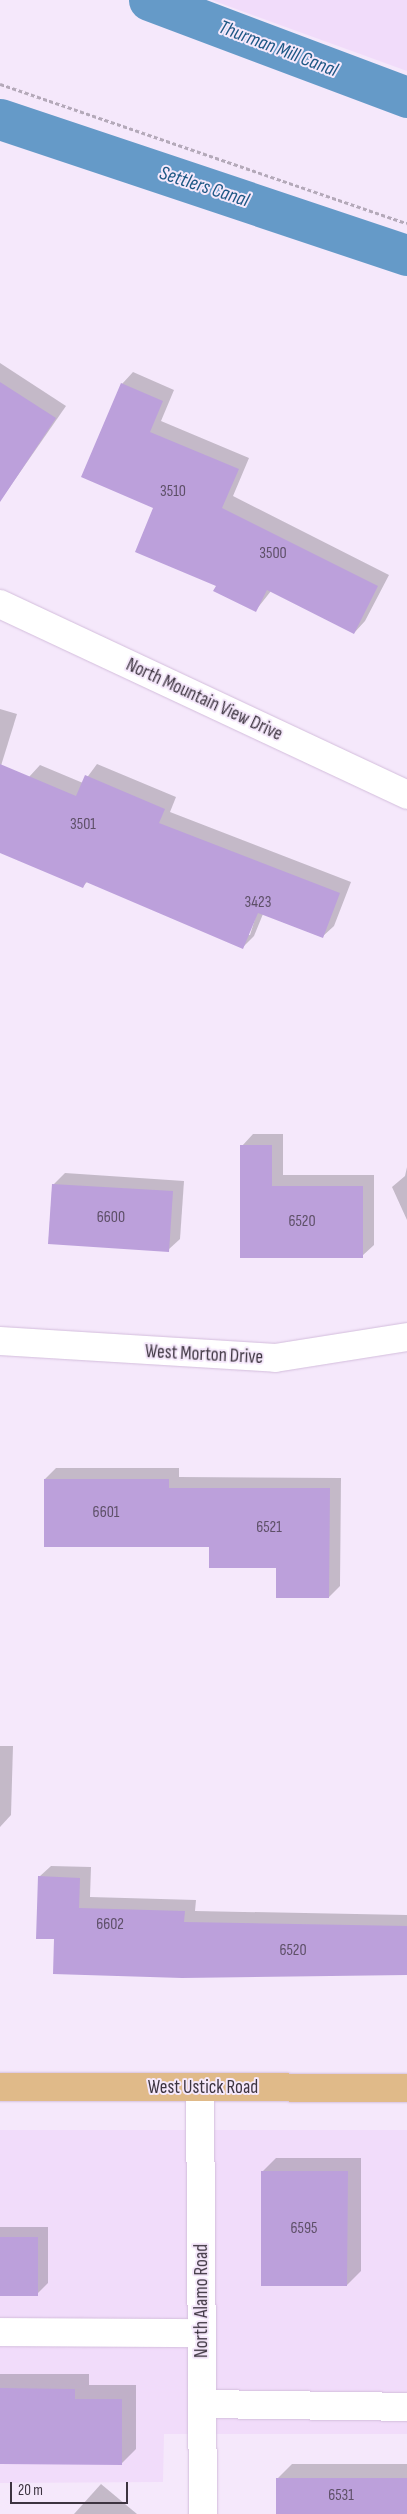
<!DOCTYPE html>
<html>
<head>
<meta charset="utf-8">
<style>
	body { margin:0 }
	#map { position:relative; width:407px; height:2514px; overflow:hidden; background:#f5e8fb; font-family:"Sofia Sans Condensed",sans-serif }
	div>[style] { position:absolute }
	[style*='--x'] { left:calc(var(--x)*1px); top:calc(var(--y)*1px); width:calc(var(--w)*1px); rotate:calc(var(--a)*1deg) }
	.built>* { inset:0; background:#f1dcfa }
	.shadow>* { inset:0; background:#0003 }
	.canal>* { height:41px; margin:-20.5px; padding:0 20.5px; transform-origin:20.5px; border-radius:20.5px; background:#659ac8 }
	.building>* { inset:0; background:#bca0db }
	.path>* { height:3px; margin-top:-1.5px; transform-origin:0; background:repeating-linear-gradient(90deg,#b4a9b9 0 4px,transparent 0 6.5px) }
	.roads { filter:drop-shadow(0 0 1px #d3bddc) drop-shadow(0 0 1px #d3bddc) }
	.minor>* { height:28px; margin:-14px; padding:0 14px; transform-origin:14px; border-radius:14px; background:#fff }
	.major>* { height:28px; margin:-14px; padding:0 14px; transform-origin:14px; border-radius:14px; background:#e0ba89 }
	span { translate:-50% -50%; white-space:nowrap; text-align:center; line-height:1.15; -webkit-text-stroke:4px #f5e8fb; paint-order:stroke }
	.number-label { font-size:16px; color:#5d4f67 }
	.number-label span { -webkit-text-stroke-width:0 }
	.street-label { font-size:19px; color:#3d3440 }
	.water-label { font-size:20px; color:#1e5885; font-style:italic }
	.scale { position:absolute; left:10px; top:2482px; width:118px; height:22px; box-sizing:border-box; border:2px solid #3d3440; border-top:0; padding-left:6px; font-size:15px; line-height:18px; white-space:nowrap; color:#3d3440; -webkit-text-stroke:4px #f5e8fb; paint-order:stroke }
</style>
</head>
<body>
<div id="map">
	<div class="built">
		<div style="clip-path:polygon(212px 0,407px 0,407px 71px,217px 2px)"></div>
		<div style="clip-path:polygon(0 2130px,407px 2130px,407px 2434px,164px 2434px,163px 2482px,0 2483px)"></div>
	</div>
	<div class="shadow">
		<div style="clip-path:polygon(0 363px,66px 406px,0 501px)"></div>
		<div style="clip-path:polygon(133px 372px,174px 390px,161px 421px,249px 458px,233px 496px,389px 575px,365px 621px,354px 633px,271px 591px,256px 610px,217px 585px,155px 507px,122px 384px)"></div>
		<div style="clip-path:polygon(0 709px,17px 714px,0 769px)"></div>
		<div style="clip-path:polygon(evenodd,97px 764px,176px 797px,170px 812px,351px 882px,334px 926px,322px 937px,263px 914px,254px 936px,243px 947px,88px 881px,83px 886px,0 852px,29px 777px,40px 765px,83px 783px,97px 764px,259px 906px,250px 935px,247px 935px,259px 906px)"></div>
		<div style="clip-path:polygon(253px 1134px,283px 1134px,283px 1175px,374px 1175px,374px 1245px,362px 1256px,241px 1256px,242px 1146px)"></div>
		<div style="clip-path:polygon(407px 1167px,407px 1220px,392px 1187px,405px 1176px)"></div>
		<div style="clip-path:polygon(65px 1173px,184px 1181px,180px 1239px,168px 1250px,53px 1185px)"></div>
		<div style="clip-path:polygon(56px 1468px,179px 1468px,179px 1477px,341px 1478px,340px 1586px,329px 1597px,277px 1566px,210px 1546px,45px 1479px)"></div>
		<div style="clip-path:polygon(0 1746px,13px 1746px,11px 1815px,0 1827px)"></div>
		<div style="clip-path:polygon(51px 1866px,91px 1867px,90px 1897px,196px 1900px,195px 1911px,407px 1915px,407px 1974px,55px 1938px,39px 1877px)"></div>
		<div style="clip-path:polygon(276px 2158px,361px 2158px,361px 2271px,347px 2285px,262px 2172px)"></div>
		<div style="clip-path:polygon(0 2227px,48px 2227px,48px 2283px,37px 2294px,0 2294px)"></div>
		<div style="clip-path:polygon(0 2374px,89px 2374px,89px 2385px,136px 2385px,136px 2449px,121px 2464px,0 2463px)"></div>
		<div style="clip-path:polygon(292px 2464px,407px 2464px,407px 2514px,277px 2514px,277px 2479px)"></div>
		<div style="clip-path:polygon(101px 2484px,137px 2514px,74px 2514px)"></div>
	</div>
	<div class="canal">
		<div style="--x:149;--y:0;--w:276;--a:20.6"></div>
		<div style="--x:0;--y:119;--w:429;--a:18.5"></div>
	</div>
	<div class="building">
		<div style="clip-path:polygon(0 382px,56px 418px,0 502px)"></div>
		<div style="clip-path:polygon(121px 383px,163px 401px,150px 432px,239px 469px,222px 508px,378px 586px,354px 634px,267px 590px,256px 612px,213px 591px,216px 586px,135px 552px,153px 508px,81px 477px)"></div>
		<div style="clip-path:polygon(0 764px,76px 796px,85px 775px,165px 809px,159px 823px,340px 893px,323px 938px,258px 913px,243px 949px,86px 882px,83px 888px,0 853px)"></div>
		<div style="clip-path:polygon(240px 1145px,272px 1145px,272px 1186px,363px 1186px,363px 1258px,240px 1258px)"></div>
		<div style="clip-path:polygon(52px 1184px,173px 1191px,169px 1252px,48px 1244px)"></div>
		<div style="clip-path:polygon(44px 1479px,169px 1479px,169px 1488px,330px 1488px,329px 1598px,276px 1598px,276px 1568px,209px 1568px,209px 1547px,44px 1547px)"></div>
		<div style="clip-path:polygon(38px 1876px,80px 1878px,79px 1908px,185px 1911px,184px 1922px,407px 1926px,407px 1975px,182px 1978px,53px 1974px,54px 1939px,36px 1939px)"></div>
		<div style="clip-path:polygon(261px 2171px,348px 2171px,347px 2286px,261px 2286px)"></div>
		<div style="clip-path:polygon(0 2237px,38px 2237px,38px 2296px,0 2296px)"></div>
		<div style="clip-path:polygon(0 2388px,75px 2389px,75px 2399px,122px 2399px,122px 2465px,0 2464px)"></div>
		<div style="clip-path:polygon(276px 2478px,407px 2478px,407px 2514px,276px 2514px)"></div>
	</div>
	<div class="path">
		<div style="--x:0;--y:84;--w:430;--a:18.9"></div>
	</div>
	<div class="roads">
		<div class="minor">
			<div style="--x:0;--y:604;--w:450;--a:25.1"></div>
			<div style="--x:0;--y:1341;--w:276;--a:3.5"></div>
			<div style="--x:275;--y:1358;--w:134;--a:-9"></div>
			<div style="--x:200;--y:2088;--w:426;--a:89.6"></div>
			<div style="--x:0;--y:2332;--w:202;--a:0.3"></div>
			<div style="--x:202;--y:2404;--w:205;--a:0.8"></div>
		</div>
		<div class="major">
			<div style="--x:0;--y:2087;--w:407;--a:0.1"></div>
		</div>
	</div>
	<div class="number-label">
		<span style="left:173px;top:492px">3510</span>
		<span style="left:273px;top:554px">3500</span>
		<span style="left:83px;top:825px">3501</span>
		<span style="left:258px;top:903px">3423</span>
		<span style="left:111px;top:1218px">6600</span>
		<span style="left:302px;top:1222px">6520</span>
		<span style="left:106px;top:1513px">6601</span>
		<span style="left:269px;top:1528px">6521</span>
		<span style="left:110px;top:1925px">6602</span>
		<span style="left:293px;top:1951px">6520</span>
		<span style="left:304px;top:2229px">6595</span>
		<span style="left:341px;top:2496px">6531</span>
	</div>
	<div class="street-label">
		<span style="left:204px;top:700px;rotate:25deg">North Mountain View Drive</span>
		<span style="left:204px;top:1355px;rotate:3deg">West Morton Drive</span>
		<span style="left:203px;top:2088px">West Ustick Road</span>
		<span style="left:202px;top:2301px;rotate:-90deg">North Alamo Road</span>
	</div>
	<div class="water-label">
		<span style="left:278px;top:49px;rotate:21deg">Thurman Mill Canal</span>
		<span style="left:204px;top:187px;rotate:18deg">Settlers Canal</span>
	</div>
	<div class="scale">20 m</div>
</div>
</body>
</html>
